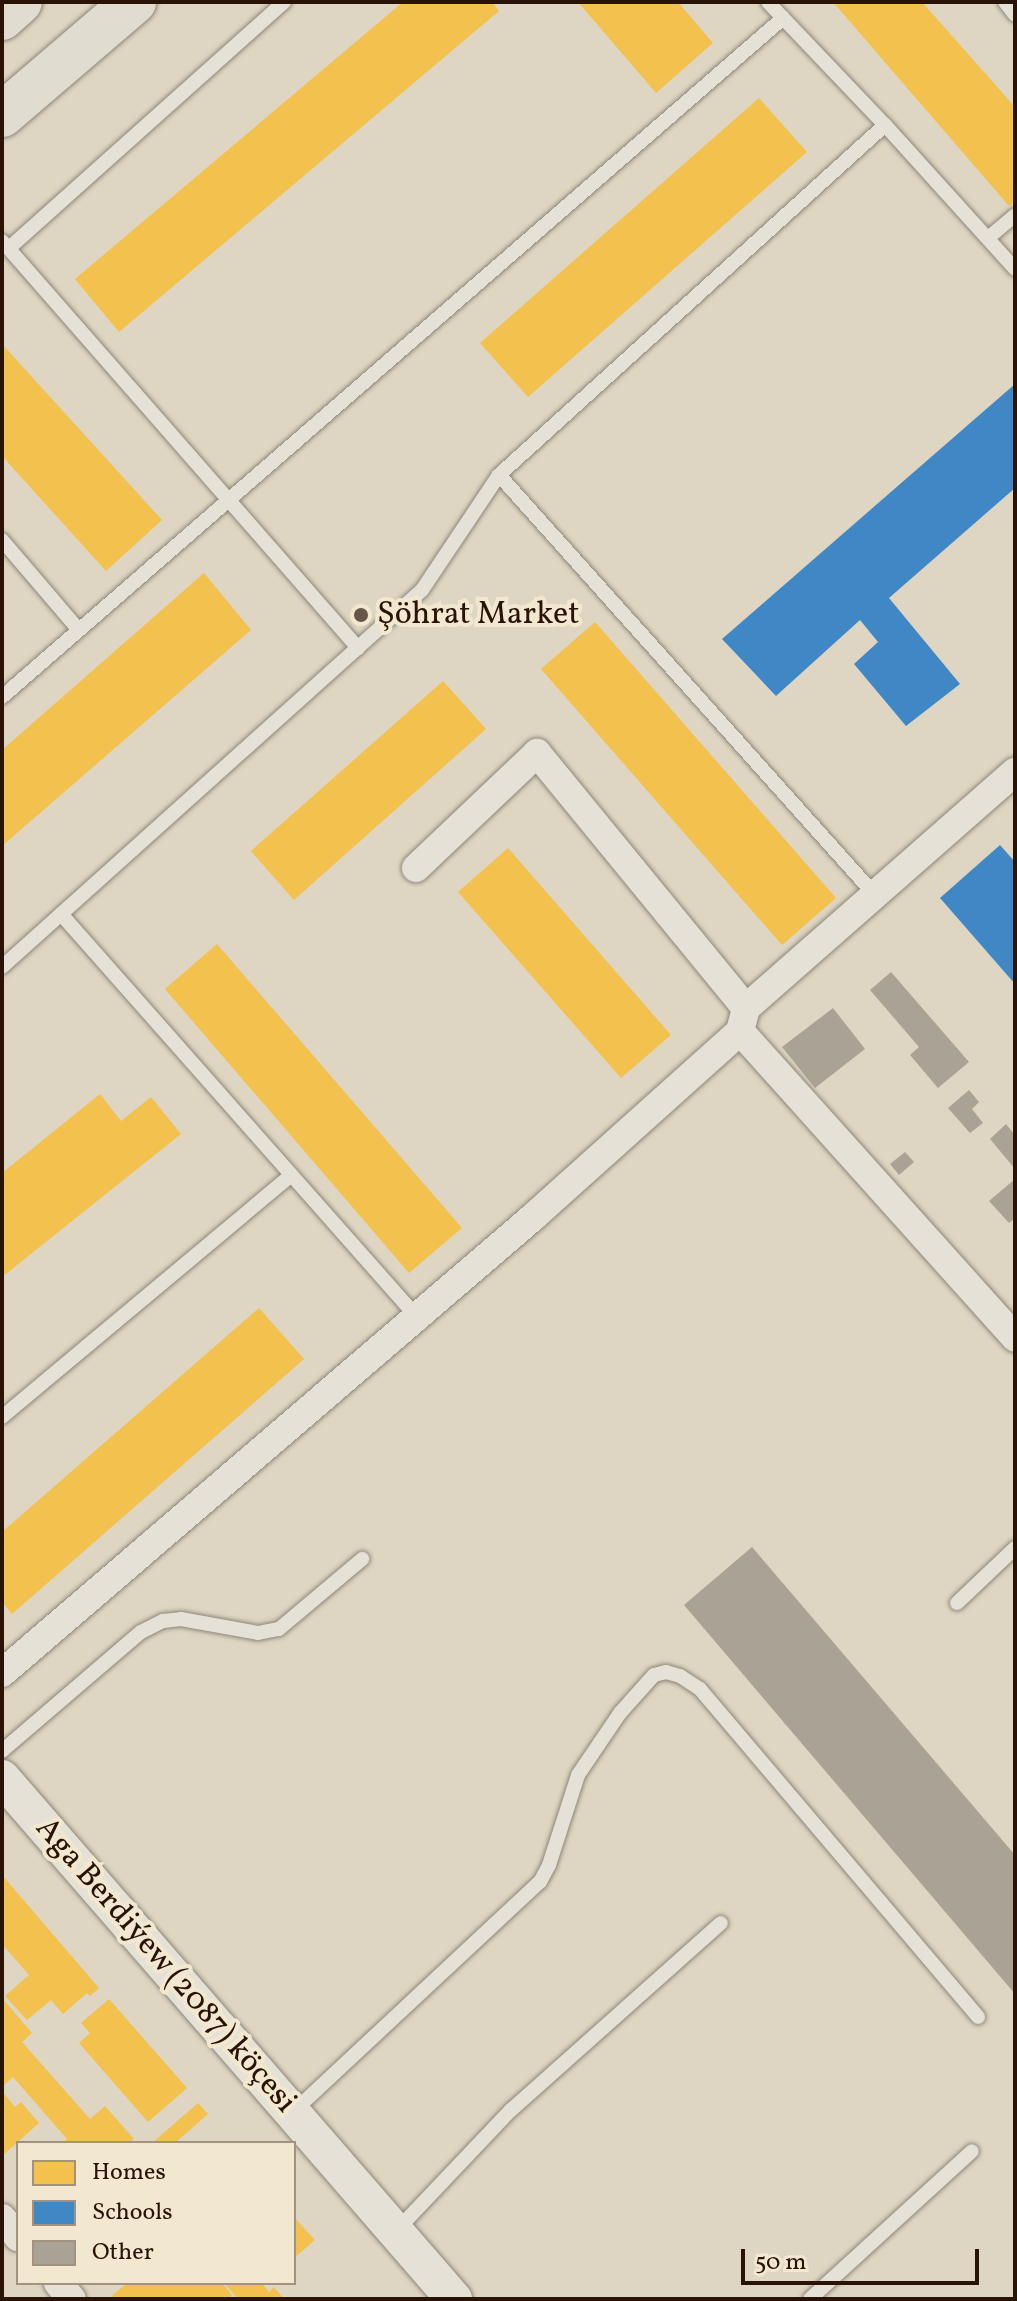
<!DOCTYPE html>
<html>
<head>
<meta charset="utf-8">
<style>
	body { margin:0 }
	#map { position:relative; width:1017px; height:2301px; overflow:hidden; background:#ded6c2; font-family:Vollkorn,serif }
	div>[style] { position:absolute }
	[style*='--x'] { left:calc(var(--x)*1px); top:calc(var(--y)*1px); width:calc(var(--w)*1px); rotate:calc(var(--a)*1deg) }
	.homes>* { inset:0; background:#f2c14e }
	.schools>* { inset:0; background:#3f88c5 }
	.building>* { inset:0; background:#aaa395 }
	.roads { filter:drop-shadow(0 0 2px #8e867a) drop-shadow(0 0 2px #8e867a) }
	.service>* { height:14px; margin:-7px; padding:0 7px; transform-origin:7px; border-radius:7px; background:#e6e1d6 }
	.minor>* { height:28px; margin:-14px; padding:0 14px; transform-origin:14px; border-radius:14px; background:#e6e1d6 }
	.tertiary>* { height:36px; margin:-18px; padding:0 18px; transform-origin:18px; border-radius:18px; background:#e6e1d6 }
	.primary>* { height:44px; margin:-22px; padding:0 22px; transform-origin:22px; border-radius:22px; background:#e1dcd0 }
	.dots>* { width:22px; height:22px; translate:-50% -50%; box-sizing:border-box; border:4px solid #f2e8cf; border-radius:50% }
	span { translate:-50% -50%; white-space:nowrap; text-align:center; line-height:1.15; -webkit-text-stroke:8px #f2e8cf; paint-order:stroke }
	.poi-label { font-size:32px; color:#291206 }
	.left { translate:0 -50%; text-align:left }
	.street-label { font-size:32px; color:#291206 }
	.frame { position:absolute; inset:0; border:4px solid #291206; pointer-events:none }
	.legend { position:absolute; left:16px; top:2141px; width:280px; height:144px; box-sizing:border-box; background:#f2e8cf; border:2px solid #a2927f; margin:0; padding:10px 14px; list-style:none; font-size:24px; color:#291206 }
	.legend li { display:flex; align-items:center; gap:16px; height:40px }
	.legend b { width:40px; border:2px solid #a2927f }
	.scale { position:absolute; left:741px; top:2249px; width:238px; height:36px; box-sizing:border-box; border:4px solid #291206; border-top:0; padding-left:10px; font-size:24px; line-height:28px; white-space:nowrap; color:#291206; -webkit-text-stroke:6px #f2e8cf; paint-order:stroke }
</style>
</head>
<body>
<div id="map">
	<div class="homes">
		<div style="clip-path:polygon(403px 2px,492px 2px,499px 11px,119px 332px,75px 279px)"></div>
		<div style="clip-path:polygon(578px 2px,678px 2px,713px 43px,656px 93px)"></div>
		<div style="clip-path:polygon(833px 2px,922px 2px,1015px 107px,1015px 201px,1009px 206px)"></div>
		<div style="clip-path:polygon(759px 98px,807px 152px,528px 397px,480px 343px)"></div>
		<div style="clip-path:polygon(2px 344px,162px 520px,106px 571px,2px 456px)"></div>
		<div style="clip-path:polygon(204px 573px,251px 630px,2px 846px,2px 750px)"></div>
		<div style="clip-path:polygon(595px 622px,836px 898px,782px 945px,541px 669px)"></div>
		<div style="clip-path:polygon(443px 681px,486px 729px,294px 900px,251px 851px)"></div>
		<div style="clip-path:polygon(508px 848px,671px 1035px,621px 1078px,458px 892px)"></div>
		<div style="clip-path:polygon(217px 944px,462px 1228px,409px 1273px,165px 989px)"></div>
		<div style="clip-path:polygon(100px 1094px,121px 1121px,151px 1097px,181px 1134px,2px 1277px,2px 1173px)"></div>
		<div style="clip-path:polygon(259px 1308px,304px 1359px,12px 1614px,2px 1602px,2px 1532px)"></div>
		<div style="clip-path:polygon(2px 1875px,99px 1988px,90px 1996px,87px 1993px,63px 2014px,51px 2000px,27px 2020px,5px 1996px,29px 1975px,2px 1944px)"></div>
		<div style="clip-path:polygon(2px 1998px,32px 2033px,22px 2042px,90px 2119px,105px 2106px,134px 2139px,129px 2143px,62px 2143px,67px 2139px,13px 2077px,2px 2087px)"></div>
		<div style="clip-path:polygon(109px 1999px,187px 2088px,148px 2122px,79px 2043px,90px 2033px,81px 2023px)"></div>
		<div style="clip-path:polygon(2px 2091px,15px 2107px,21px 2102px,39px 2123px,2px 2156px)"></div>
		<div style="clip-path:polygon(198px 2103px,208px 2114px,175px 2143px,152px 2143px)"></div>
		<div style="clip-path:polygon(294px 2217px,315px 2240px,294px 2258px)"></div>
		<div style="clip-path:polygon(127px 2283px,222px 2283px,232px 2295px,228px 2299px,115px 2299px,112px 2296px)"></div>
		<div style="clip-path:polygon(224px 2283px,262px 2283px,269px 2292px,274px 2287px,284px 2299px,238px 2299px)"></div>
	</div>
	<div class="schools">
		<div style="clip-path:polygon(1015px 384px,1015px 488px,889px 598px,960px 684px,906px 726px,854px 664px,878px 642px,860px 620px,776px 696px,722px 639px)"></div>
		<div style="clip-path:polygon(1000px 845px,1015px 862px,1015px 984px,940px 898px)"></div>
	</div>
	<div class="building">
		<div style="clip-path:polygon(891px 972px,969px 1062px,938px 1088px,910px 1055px,919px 1047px,870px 990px)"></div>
		<div style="clip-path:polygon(833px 1008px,865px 1049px,815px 1088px,782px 1047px)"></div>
		<div style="clip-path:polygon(969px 1090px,979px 1102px,972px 1109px,983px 1123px,970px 1133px,948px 1108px)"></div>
		<div style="clip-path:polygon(1006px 1124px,1015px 1135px,1015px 1169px,990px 1139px)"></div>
		<div style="clip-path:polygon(905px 1152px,914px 1162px,899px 1175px,890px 1164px)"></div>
		<div style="clip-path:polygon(1015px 1179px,1015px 1218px,1009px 1223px,989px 1201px)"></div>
		<div style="clip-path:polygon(752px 1547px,1015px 1855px,1015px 1994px,684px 1605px)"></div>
	</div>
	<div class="roads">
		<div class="service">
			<div style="--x:768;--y:2;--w:22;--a:47"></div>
			<div style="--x:1005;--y:2;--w:16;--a:52"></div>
			<div style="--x:988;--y:238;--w:35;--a:-40"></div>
			<div style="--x:2;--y:241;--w:541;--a:48.82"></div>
			<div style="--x:9;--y:248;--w:369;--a:-41.8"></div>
			<div style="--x:499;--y:475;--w:564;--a:48.16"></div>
			<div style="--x:2;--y:540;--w:118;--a:49.5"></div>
			<div style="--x:2;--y:697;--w:1035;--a:-41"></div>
			<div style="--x:783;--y:18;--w:148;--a:46.4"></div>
			<div style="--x:61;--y:914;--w:536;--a:48.55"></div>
			<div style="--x:2;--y:967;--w:564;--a:-41.91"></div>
			<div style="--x:422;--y:590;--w:138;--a:-56.2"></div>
			<div style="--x:499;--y:475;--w:521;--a:-42.2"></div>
			<div style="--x:885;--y:125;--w:194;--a:47.9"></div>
			<div style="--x:2;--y:1417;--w:377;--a:-39.9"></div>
			<div style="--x:957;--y:1603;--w:80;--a:-43.5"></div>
			<div style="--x:2;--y:1751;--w:183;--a:-40.6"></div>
			<div style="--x:141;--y:1632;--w:25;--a:-27"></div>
			<div style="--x:163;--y:1621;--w:18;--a:-6"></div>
			<div style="--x:181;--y:1619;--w:78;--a:10.3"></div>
			<div style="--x:258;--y:1633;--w:21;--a:-11"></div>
			<div style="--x:279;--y:1629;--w:109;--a:-40.1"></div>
			<div style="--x:293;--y:2112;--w:338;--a:-43"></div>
			<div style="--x:540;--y:1882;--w:19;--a:-62"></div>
			<div style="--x:549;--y:1865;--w:95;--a:-72.1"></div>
			<div style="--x:578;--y:1775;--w:75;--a:-55.9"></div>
			<div style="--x:620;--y:1713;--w:51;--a:-48.2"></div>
			<div style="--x:654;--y:1675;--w:12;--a:-14"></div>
			<div style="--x:666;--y:1672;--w:15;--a:16"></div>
			<div style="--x:680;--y:1676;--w:24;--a:33"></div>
			<div style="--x:700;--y:1689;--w:430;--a:49.7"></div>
			<div style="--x:396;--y:2231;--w:167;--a:-46.5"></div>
			<div style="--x:511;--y:2110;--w:281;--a:-41.7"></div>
			<div style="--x:810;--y:2299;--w:219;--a:-42.4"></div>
		</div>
		<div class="minor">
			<div style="--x:416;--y:868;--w:167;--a:-43.5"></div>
			<div style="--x:537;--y:753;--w:330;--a:50.7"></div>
			<div style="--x:740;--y:1031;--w:412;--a:48.1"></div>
			<div style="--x:2;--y:1673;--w:700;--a:-40.65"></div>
			<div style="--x:533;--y:1217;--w:278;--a:-41.9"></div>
			<div style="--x:740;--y:1031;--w:24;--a:-75"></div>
			<div style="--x:746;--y:1008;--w:358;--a:-41.3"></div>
			<div style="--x:2;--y:2218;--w:25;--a:50"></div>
			<div style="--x:58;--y:2283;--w:21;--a:49"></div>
		</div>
		<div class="tertiary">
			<div style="--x:2;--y:1778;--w:690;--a:49.06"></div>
		</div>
		<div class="primary">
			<div style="--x:2;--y:18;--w:24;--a:-42"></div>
			<div style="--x:2;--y:115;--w:174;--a:-40.6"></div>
		</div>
	</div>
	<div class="dots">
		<div style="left:361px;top:615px;background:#685748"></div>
	</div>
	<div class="poi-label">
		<span class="left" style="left:377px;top:615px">Şöhrat Market</span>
	</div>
	<div class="street-label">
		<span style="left:165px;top:1966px;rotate:49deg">Aga Berdiýew (2087) köçesi</span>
	</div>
	<div class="frame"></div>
	<ul class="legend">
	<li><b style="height:22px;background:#f2c14e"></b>Homes</li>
	<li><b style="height:22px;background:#3f88c5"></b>Schools</li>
	<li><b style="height:22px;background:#aaa395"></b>Other</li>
	</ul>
	<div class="scale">50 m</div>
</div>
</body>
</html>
